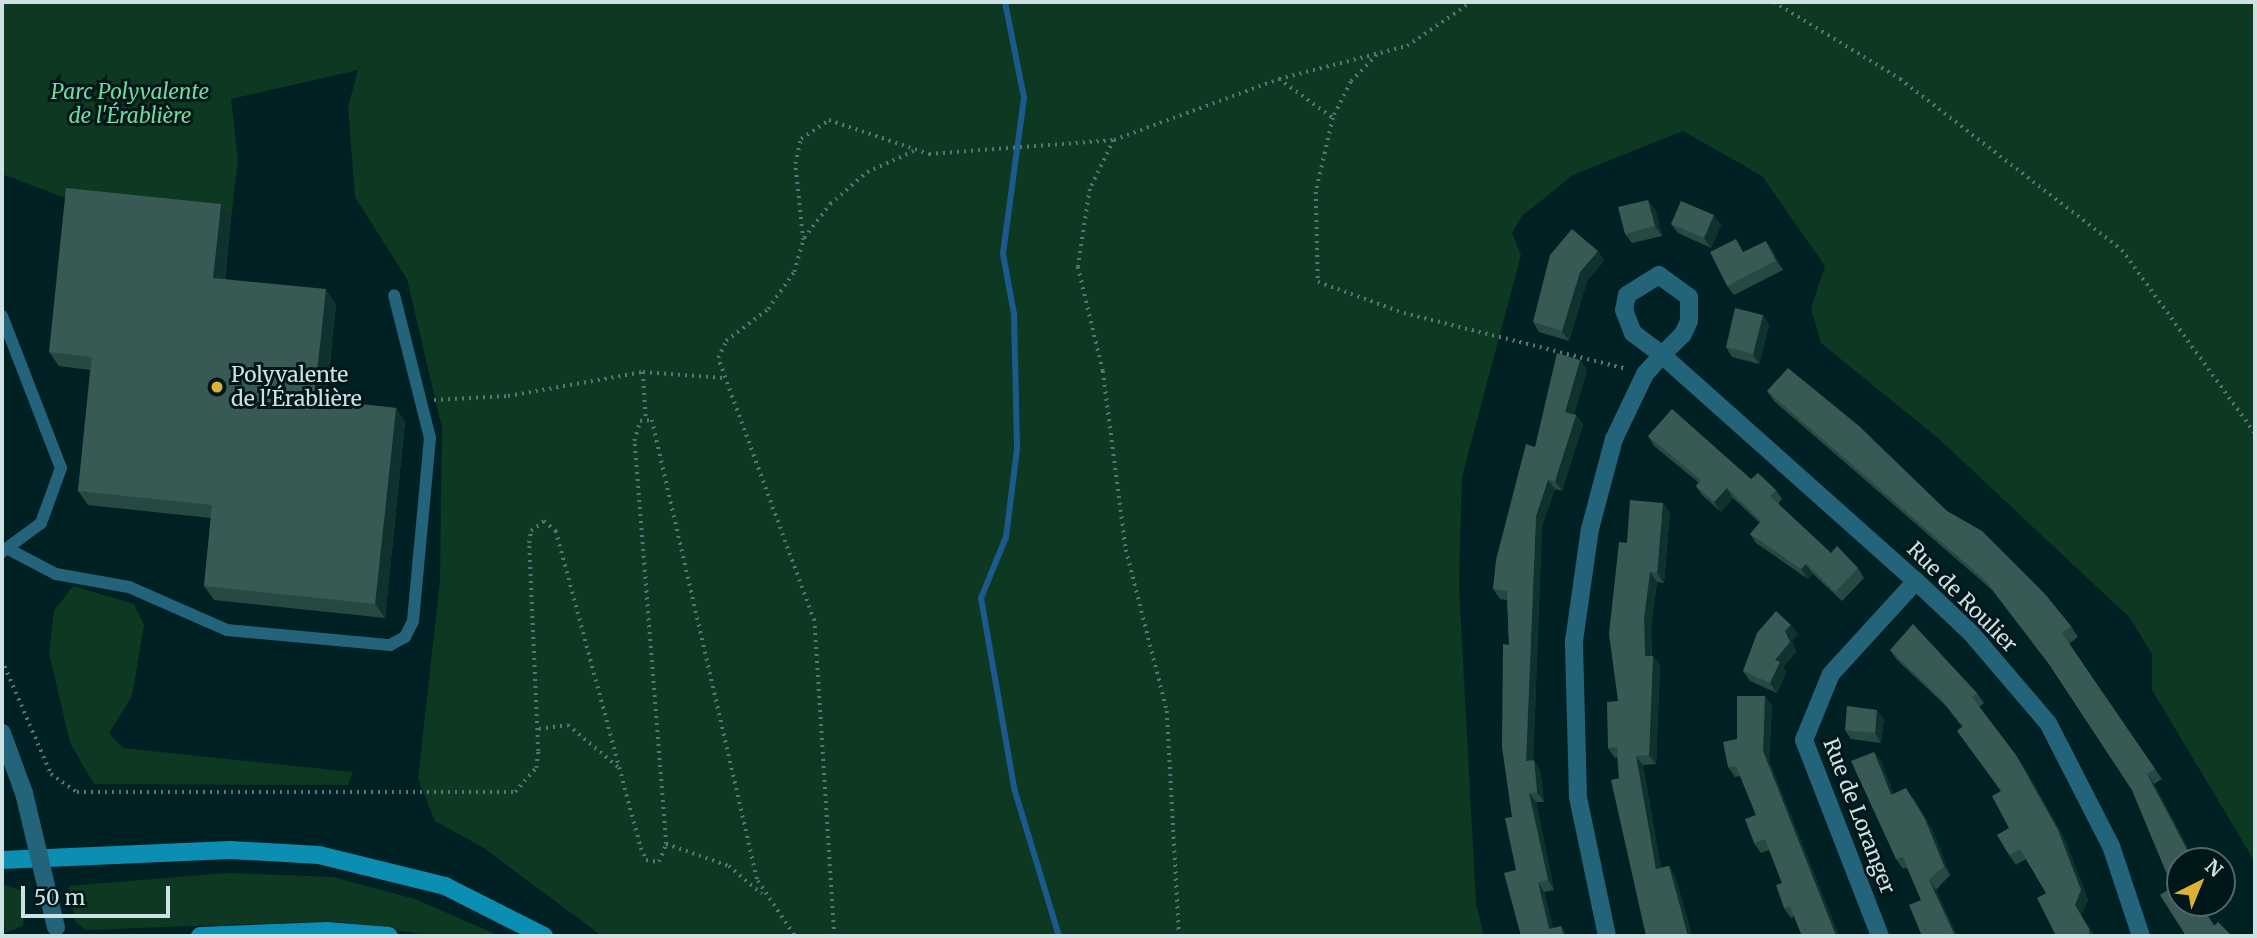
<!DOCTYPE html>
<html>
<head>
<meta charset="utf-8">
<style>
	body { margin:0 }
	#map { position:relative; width:2257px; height:938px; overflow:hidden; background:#002124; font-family:Merriweather,serif }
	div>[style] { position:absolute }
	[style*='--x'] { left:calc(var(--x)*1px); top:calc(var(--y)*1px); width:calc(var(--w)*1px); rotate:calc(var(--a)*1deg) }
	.green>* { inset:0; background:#0d3822 }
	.stream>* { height:6px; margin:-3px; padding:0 3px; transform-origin:3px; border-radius:3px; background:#1c598c }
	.path>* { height:3.5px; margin-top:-1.75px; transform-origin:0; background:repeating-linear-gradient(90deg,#587476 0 2px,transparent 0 7px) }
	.service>* { height:12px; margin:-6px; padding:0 6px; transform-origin:6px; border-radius:6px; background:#23647b }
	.minor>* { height:18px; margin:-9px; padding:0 9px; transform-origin:9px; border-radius:9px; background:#23647b }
	.tertiary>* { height:18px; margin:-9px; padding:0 9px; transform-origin:9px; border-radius:9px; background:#23647b }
	.secondary>* { height:18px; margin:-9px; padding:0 9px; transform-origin:9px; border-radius:9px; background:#0c8db2 }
	.tertiary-bridge>* { height:18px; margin:-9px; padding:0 9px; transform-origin:9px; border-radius:9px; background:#23647b }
	.wall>* { inset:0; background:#284943 }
	.shaded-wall>* { inset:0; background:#10322f }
	.building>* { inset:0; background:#395954 }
	.dots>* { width:19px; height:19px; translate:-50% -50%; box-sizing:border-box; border:4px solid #001719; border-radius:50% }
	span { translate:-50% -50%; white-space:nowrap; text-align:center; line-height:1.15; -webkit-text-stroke:6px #001719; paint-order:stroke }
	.park-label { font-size:21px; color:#6fdc9f; font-style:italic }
	.poi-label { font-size:21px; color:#cee2e3 }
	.left { translate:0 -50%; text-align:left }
	.street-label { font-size:21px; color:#cee2e3 }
	.frame { position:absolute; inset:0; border:4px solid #cee2e3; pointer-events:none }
	.north { position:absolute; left:2166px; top:847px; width:70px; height:70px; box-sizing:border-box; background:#001719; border:2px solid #52686a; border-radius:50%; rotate:43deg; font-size:19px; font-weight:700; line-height:28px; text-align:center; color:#cee2e3 }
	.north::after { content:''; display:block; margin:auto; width:24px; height:32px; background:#ddb133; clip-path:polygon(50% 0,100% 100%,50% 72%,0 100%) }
	.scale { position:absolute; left:21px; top:886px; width:149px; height:32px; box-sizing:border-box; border:4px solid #cee2e3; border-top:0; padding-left:9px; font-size:21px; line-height:24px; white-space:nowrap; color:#cee2e3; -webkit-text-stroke:5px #001719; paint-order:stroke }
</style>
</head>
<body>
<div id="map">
	<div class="green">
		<div style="clip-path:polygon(2px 2px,2255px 2px,2255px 862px,2152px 690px,2152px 654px,2129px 617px,1939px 439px,1821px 343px,1811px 308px,1825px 266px,1762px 176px,1683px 131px,1573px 175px,1522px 216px,1512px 233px,1521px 255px,1462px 477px,1459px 586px,1476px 903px,1484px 936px,602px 936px,484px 848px,435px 821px,418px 779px,440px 580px,442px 428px,407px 279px,355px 197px,348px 107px,358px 70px,231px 99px,238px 160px,231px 218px,76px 202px,2px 174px)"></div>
		<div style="clip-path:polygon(73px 586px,134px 604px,144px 625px,132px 696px,109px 733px,123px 748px,353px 772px,348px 785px,94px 784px,70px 743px,49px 653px,54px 611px)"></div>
		<div style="clip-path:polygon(227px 873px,333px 877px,415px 899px,500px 936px,436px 936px,333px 921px,85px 930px,75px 921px,69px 886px)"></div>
		<div style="clip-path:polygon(2px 884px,21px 890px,24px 914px,23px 926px,5px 933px)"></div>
	</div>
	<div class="stream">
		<div style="--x:1005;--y:2;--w:98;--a:78.8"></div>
		<div style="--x:1024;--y:98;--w:157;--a:97.7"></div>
		<div style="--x:1003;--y:254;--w:61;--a:79.6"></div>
		<div style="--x:1014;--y:314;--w:135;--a:88.7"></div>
		<div style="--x:1017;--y:449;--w:89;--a:97.1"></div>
		<div style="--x:1006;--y:537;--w:66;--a:112.3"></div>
		<div style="--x:981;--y:598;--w:193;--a:80.1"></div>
		<div style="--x:1014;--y:788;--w:155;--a:73.1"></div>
	</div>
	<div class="path">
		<div style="--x:1774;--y:2;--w:148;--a:31.4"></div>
		<div style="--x:1900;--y:79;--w:280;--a:37.6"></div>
		<div style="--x:2122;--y:250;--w:226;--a:54"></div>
		<div style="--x:1377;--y:55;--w:37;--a:134"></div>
		<div style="--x:1351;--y:82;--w:40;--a:116.6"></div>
		<div style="--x:1333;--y:118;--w:76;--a:102.9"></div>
		<div style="--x:1316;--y:192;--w:90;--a:88.7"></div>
		<div style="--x:1318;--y:282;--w:91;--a:19.8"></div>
		<div style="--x:1404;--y:313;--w:230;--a:14.1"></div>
		<div style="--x:1279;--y:79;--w:67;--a:35.8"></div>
		<div style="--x:1114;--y:140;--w:55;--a:116.1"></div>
		<div style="--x:1090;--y:189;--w:79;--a:98.7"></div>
		<div style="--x:1078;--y:267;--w:107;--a:76.5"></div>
		<div style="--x:1103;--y:371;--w:180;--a:82.7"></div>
		<div style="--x:1126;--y:550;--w:166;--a:75.7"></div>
		<div style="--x:1167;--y:711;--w:225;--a:86.9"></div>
		<div style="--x:804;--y:238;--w:43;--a:-52.6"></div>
		<div style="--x:830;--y:204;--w:49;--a:-40.9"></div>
		<div style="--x:867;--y:172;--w:54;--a:-24.2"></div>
		<div style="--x:643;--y:372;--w:47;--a:86.3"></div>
		<div style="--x:434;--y:400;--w:74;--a:-3.1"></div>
		<div style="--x:508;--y:396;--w:137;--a:-10.1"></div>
		<div style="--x:643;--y:372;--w:81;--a:4.2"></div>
		<div style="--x:2;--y:660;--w:124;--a:66.7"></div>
		<div style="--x:51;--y:774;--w:32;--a:35"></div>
		<div style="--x:77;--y:792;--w:438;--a:0"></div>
		<div style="--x:515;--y:792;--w:32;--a:-49"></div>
		<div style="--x:536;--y:768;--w:17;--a:-83"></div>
		<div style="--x:538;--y:751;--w:208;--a:-92.5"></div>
		<div style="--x:529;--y:543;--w:12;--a:-81"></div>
		<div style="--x:531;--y:531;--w:16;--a:-38"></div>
		<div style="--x:544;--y:521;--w:16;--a:40"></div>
		<div style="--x:556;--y:531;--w:328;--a:75"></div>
		<div style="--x:641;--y:848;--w:13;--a:67"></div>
		<div style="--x:646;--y:860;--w:13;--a:9"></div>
		<div style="--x:659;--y:862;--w:19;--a:-69"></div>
		<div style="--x:666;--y:844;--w:404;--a:-94.5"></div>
		<div style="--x:634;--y:441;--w:21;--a:-73"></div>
		<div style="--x:640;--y:421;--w:12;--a:-5"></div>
		<div style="--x:652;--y:420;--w:473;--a:77.1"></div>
		<div style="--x:758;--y:881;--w:66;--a:56.1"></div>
		<div style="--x:539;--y:729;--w:29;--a:-8"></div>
		<div style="--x:568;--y:725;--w:65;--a:40"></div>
		<div style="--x:666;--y:844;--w:67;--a:19.2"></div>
		<div style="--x:729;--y:866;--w:43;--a:40.3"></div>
		<div style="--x:834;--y:936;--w:316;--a:-93.6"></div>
		<div style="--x:814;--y:621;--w:280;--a:-110.1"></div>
		<div style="--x:718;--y:358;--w:19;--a:-65"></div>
		<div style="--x:726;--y:341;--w:53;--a:-37.3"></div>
		<div style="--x:768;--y:309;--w:45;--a:-54.9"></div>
		<div style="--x:794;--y:272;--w:33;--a:-74"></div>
		<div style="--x:803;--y:240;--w:76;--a:-96"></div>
		<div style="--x:795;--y:164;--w:26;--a:-77"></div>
		<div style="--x:801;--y:139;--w:34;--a:-34"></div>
		<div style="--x:829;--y:120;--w:106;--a:18.8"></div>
		<div style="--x:929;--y:154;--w:186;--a:-4.3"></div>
		<div style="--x:1114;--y:140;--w:176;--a:-20.3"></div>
		<div style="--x:1279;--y:79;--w:132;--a:-14.5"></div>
		<div style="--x:1407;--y:46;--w:78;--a:-34.5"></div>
	</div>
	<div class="service">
		<div style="--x:2;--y:316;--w:163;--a:68.8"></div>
		<div style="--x:61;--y:468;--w:59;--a:110"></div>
		<div style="--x:41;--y:523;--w:49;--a:143.4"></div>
		<div style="--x:10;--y:550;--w:52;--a:27.6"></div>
		<div style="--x:56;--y:574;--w:74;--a:10.1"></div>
		<div style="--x:129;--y:587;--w:107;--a:23.7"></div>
		<div style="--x:227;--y:630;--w:164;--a:5.3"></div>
		<div style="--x:390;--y:645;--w:17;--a:-28"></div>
		<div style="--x:405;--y:637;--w:18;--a:-63"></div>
		<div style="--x:413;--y:621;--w:184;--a:-84.7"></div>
		<div style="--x:430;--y:438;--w:147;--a:-104.1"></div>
	</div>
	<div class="minor">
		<div style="--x:1607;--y:936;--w:142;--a:-101.8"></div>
		<div style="--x:1578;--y:797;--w:156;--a:-91.5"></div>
		<div style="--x:1574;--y:641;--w:113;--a:-81.9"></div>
		<div style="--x:1590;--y:529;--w:93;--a:-75.1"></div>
		<div style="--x:1614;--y:439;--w:72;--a:-64.5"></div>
		<div style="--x:1645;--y:374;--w:25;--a:-48"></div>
		<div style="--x:1662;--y:355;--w:30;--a:-45"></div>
		<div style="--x:1683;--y:334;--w:14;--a:-65"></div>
		<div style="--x:1689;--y:321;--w:24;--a:-90"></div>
		<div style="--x:1689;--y:297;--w:37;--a:-144"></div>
		<div style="--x:1659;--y:275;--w:38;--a:148"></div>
		<div style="--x:1627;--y:295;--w:15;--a:101"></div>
		<div style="--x:1624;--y:310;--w:25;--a:69"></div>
		<div style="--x:1633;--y:333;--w:36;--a:37"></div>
		<div style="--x:1662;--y:355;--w:340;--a:41.7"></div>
		<div style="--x:1916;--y:581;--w:76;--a:43.4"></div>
		<div style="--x:1971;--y:633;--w:118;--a:49.5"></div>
		<div style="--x:2048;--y:723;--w:138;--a:62.9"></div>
		<div style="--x:2111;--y:846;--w:95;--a:71.6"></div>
		<div style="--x:1880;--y:936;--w:210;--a:-111.2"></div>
		<div style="--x:1804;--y:740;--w:71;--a:-67.8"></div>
		<div style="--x:1831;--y:674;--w:126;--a:-47.6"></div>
	</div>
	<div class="tertiary">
		<div style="--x:2;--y:733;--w:64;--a:69.9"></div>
	</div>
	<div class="secondary">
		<div style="--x:2;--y:860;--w:228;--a:-2.5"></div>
		<div style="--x:230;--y:850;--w:89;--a:3.2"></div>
		<div style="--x:319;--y:855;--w:130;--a:13.8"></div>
		<div style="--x:445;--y:886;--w:111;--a:26.8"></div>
		<div style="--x:200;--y:936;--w:127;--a:-2.3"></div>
		<div style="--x:327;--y:931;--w:62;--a:4.6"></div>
	</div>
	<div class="tertiary-bridge">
		<div style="--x:24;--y:793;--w:138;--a:76.6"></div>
	</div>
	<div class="wall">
		<div style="clip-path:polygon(221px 204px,231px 218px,225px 279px,336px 304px,326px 400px,396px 408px,405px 422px,385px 618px,214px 600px,204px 586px,211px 518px,88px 505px,78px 491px,90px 370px,59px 366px,49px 352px)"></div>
		<div style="clip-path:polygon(1655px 209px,1662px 236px,1632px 243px,1625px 234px)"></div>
		<div style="clip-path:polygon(1671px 224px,1721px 225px,1711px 248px,1678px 233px)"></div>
		<div style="clip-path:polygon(1772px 250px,1783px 270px,1734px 295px,1727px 286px,1744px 252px)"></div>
		<div style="clip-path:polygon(1598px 251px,1604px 261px,1587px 281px,1569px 341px,1539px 332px,1533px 322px)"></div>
		<div style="clip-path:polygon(1763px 315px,1769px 325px,1759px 364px,1732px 357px,1726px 347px)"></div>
		<div style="clip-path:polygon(1580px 360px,1587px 370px,1574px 414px,1576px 415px,1583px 424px,1562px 491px,1555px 489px,1542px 526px,1533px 760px,1540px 770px,1544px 802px,1536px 802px,1554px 890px,1544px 892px,1553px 928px,1521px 936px,1512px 817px,1509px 645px,1507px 600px,1500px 599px,1493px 589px)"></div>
		<div style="clip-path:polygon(1767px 391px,1947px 511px,2071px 626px,2078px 637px,2069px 644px,2162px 779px,2154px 784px,2195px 861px,2180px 861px,2180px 903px,2200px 903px,2214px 925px,2232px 936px,2186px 936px,2174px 886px,2169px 879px,2132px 790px,2051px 667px,1992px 590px,1774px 401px)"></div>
		<div style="clip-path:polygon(1648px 436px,1776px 490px,1782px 499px,1778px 504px,1831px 553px,1858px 568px,1864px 578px,1842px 601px,1813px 574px,1808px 579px,1756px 543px,1750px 534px,1760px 523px,1733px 498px,1721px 512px,1702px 495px,1696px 486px,1699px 483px,1654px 446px)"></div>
		<div style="clip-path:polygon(1670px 512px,1664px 583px,1657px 582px,1651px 627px,1652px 656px,1653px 656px,1660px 665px,1656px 764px,1643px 765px,1661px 868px,1669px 866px,1675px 876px,1692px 936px,1619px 778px,1617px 757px,1615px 758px,1608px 748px,1618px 701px,1627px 543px)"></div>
		<div style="clip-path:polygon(1798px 634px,1792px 641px,1796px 652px,1783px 667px,1786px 672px,1777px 693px,1750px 681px,1743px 671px)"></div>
		<div style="clip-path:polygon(1890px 650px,1977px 693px,1984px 703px,1979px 707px,2023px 765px,2065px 840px,2088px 900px,2081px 915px,2095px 936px,2056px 936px,2046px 893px,2026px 859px,2016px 865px,2009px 855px,2009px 828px,2001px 791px,1962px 727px,1946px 706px,1897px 660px)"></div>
		<div style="clip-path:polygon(1772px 705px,1769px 761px,1839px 936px,1802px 936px,1794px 916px,1791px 918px,1784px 908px,1782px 883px,1769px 850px,1761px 853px,1754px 843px,1756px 815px,1740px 776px,1735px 777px,1728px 767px,1737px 739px)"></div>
		<div style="clip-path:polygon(1884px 719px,1881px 743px,1851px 739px,1845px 730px)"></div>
		<div style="clip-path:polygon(1874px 752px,1881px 762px,1893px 794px,1913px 798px,1932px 829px,1950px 875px,1936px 890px,1957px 936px,1922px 936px,1921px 900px,1907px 868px,1903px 869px,1896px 859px)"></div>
	</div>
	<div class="shaded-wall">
		<div style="clip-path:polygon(1648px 200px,1655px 209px,1662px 236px,1655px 226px)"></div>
		<div style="clip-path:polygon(221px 204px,231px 218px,223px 292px,213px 278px)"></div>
		<div style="clip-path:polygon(1714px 215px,1721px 225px,1711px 248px,1704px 238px)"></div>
		<div style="clip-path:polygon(1766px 241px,1772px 250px,1783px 270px,1776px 261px)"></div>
		<div style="clip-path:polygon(1598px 251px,1604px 261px,1587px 281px,1569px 341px,1562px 331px,1580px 272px)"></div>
		<div style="clip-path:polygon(326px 289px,336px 304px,324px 413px,314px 399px)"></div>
		<div style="clip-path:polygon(1763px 315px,1769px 325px,1759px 364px,1753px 354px)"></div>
		<div style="clip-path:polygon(1580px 360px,1587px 370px,1572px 422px,1565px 412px)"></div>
		<div style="clip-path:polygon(396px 408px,405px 422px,385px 618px,375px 604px)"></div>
		<div style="clip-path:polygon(1576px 415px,1583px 424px,1562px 491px,1555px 481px)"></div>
		<div style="clip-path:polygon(1548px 480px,1555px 489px,1542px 526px,1533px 771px,1526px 761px,1536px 516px)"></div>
		<div style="clip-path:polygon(1727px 488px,1733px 498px,1721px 512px,1714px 502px)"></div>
		<div style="clip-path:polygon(1663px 503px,1670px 512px,1664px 583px,1657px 573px)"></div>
		<div style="clip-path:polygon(1806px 564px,1813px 574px,1808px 579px,1801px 569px)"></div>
		<div style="clip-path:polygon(1650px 572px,1657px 582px,1651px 627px,1652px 665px,1645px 656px,1644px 618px)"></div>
		<div style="clip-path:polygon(1791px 625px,1798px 634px,1792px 641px,1796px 652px,1783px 667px,1786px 672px,1777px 693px,1770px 683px,1775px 660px,1785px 631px)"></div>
		<div style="clip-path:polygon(1653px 656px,1660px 665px,1656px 764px,1649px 755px)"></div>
		<div style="clip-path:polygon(1765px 696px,1772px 705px,1769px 761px,1839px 936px,1836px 936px,1763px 751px)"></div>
		<div style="clip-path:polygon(1877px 710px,1884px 719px,1881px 743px,1875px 733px)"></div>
		<div style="clip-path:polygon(1874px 752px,1881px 762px,1898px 804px,1891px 795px)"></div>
		<div style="clip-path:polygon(2016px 755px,2023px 765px,2065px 840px,2088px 900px,2081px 915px,2095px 936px,2090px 936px,2075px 905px)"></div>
		<div style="clip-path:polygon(1636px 756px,1643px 765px,1663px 879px,1656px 869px)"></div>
		<div style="clip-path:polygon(1534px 760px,1540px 770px,1544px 802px,1537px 792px)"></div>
		<div style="clip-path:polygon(2147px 774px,2154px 784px,2195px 861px,2193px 861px)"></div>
		<div style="clip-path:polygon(1906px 788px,1932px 829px,1950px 875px,1944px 866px)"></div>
		<div style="clip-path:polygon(1529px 793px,1536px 802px,1554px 890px,1548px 880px)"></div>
		<div style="clip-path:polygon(1669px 866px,1675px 876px,1692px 936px,1688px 936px)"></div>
		<div style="clip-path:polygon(1929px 880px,1936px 890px,1957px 936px,1955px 936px)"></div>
		<div style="clip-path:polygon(1538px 882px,1544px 892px,1555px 936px,1549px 929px)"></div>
		<div style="clip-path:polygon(1561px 926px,1568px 936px,1564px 936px)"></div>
	</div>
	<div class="building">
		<div style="clip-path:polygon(66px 188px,221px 204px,213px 278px,326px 289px,314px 399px,396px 408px,375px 604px,204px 586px,212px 505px,78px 491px,92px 357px,49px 352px)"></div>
		<div style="clip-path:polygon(1648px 200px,1655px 226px,1625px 234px,1618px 207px)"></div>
		<div style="clip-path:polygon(1681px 201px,1714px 215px,1704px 238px,1671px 224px)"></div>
		<div style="clip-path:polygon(1572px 229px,1598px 251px,1580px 272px,1562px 331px,1533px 322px,1550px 255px)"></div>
		<div style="clip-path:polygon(1736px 239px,1743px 252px,1766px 241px,1776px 261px,1727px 286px,1710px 252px)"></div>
		<div style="clip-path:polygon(1735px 308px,1763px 315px,1753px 354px,1726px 347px)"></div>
		<div style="clip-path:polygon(1557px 353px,1580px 360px,1565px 412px,1576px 415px,1555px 481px,1548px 480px,1536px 516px,1526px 761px,1534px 760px,1537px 792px,1529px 793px,1548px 880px,1538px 882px,1549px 929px,1561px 926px,1564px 936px,1521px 936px,1504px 873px,1516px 870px,1505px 818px,1512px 817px,1502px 747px,1503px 644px,1509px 645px,1507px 591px,1493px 589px,1496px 560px,1526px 444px,1535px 447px)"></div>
		<div style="clip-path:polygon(1788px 368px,1859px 426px,1947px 511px,1982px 531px,2045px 594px,2071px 626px,2062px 633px,2155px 769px,2147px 774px,2193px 861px,2180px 861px,2180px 873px,2169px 879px,2132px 790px,2047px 661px,1985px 580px,1767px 391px)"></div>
		<div style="clip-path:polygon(1672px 409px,1751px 479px,1758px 473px,1776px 490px,1770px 496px,1831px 553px,1837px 546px,1858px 568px,1835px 592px,1806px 564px,1801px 569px,1750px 534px,1761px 521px,1727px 488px,1714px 502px,1696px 486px,1701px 480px,1648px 436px)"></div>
		<div style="clip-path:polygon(1630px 500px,1663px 503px,1657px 573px,1650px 572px,1644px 618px,1645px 656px,1653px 656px,1649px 755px,1636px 756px,1656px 869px,1669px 866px,1688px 936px,1646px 936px,1611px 780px,1619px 778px,1617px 747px,1608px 748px,1607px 702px,1618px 701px,1609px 634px,1619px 542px,1627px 543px)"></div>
		<div style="clip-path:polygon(1776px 611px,1791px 625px,1785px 631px,1790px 642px,1775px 660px,1780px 662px,1770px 683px,1743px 671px,1757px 633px)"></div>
		<div style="clip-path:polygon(1913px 624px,1977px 693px,1972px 697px,2016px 755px,2058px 830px,2081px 890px,2075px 905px,2089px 929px,2090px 936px,2056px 936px,2037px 898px,2046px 893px,2020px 849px,2009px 855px,1997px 835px,2009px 828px,1992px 796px,2001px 791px,1957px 731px,1963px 726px,1939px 697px,1890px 650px)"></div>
		<div style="clip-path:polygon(1737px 696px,1765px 696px,1763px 751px,1836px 936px,1802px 936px,1790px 906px,1784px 908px,1776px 885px,1782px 883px,1765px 839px,1754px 843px,1745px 819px,1756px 815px,1736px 766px,1728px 767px,1723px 742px,1737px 739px)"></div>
		<div style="clip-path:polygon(1847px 706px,1877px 710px,1875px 733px,1845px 730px)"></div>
		<div style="clip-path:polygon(1874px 752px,1891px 795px,1906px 788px,1925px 819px,1944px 866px,1929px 880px,1955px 936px,1922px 936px,1909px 905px,1921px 900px,1903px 857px,1896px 859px,1851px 761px)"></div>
		<div style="clip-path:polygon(2180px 882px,2180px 903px,2199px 903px,2214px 926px,2218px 922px,2232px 936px,2186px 936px,2160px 895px)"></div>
	</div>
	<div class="dots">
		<div style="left:217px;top:387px;background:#ddb133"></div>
	</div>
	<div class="park-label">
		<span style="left:130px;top:104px">Parc Polyvalente<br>de l'Érablière</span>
	</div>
	<div class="poi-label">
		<span class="left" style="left:231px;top:387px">Polyvalente<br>de l'Érablière</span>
	</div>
	<div class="street-label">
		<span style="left:1962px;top:597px;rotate:45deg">Rue de Roulier</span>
		<span style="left:1859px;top:816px;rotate:69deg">Rue de Loranger</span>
	</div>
	<div class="frame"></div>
	<div class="north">N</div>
	<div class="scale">50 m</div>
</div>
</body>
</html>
